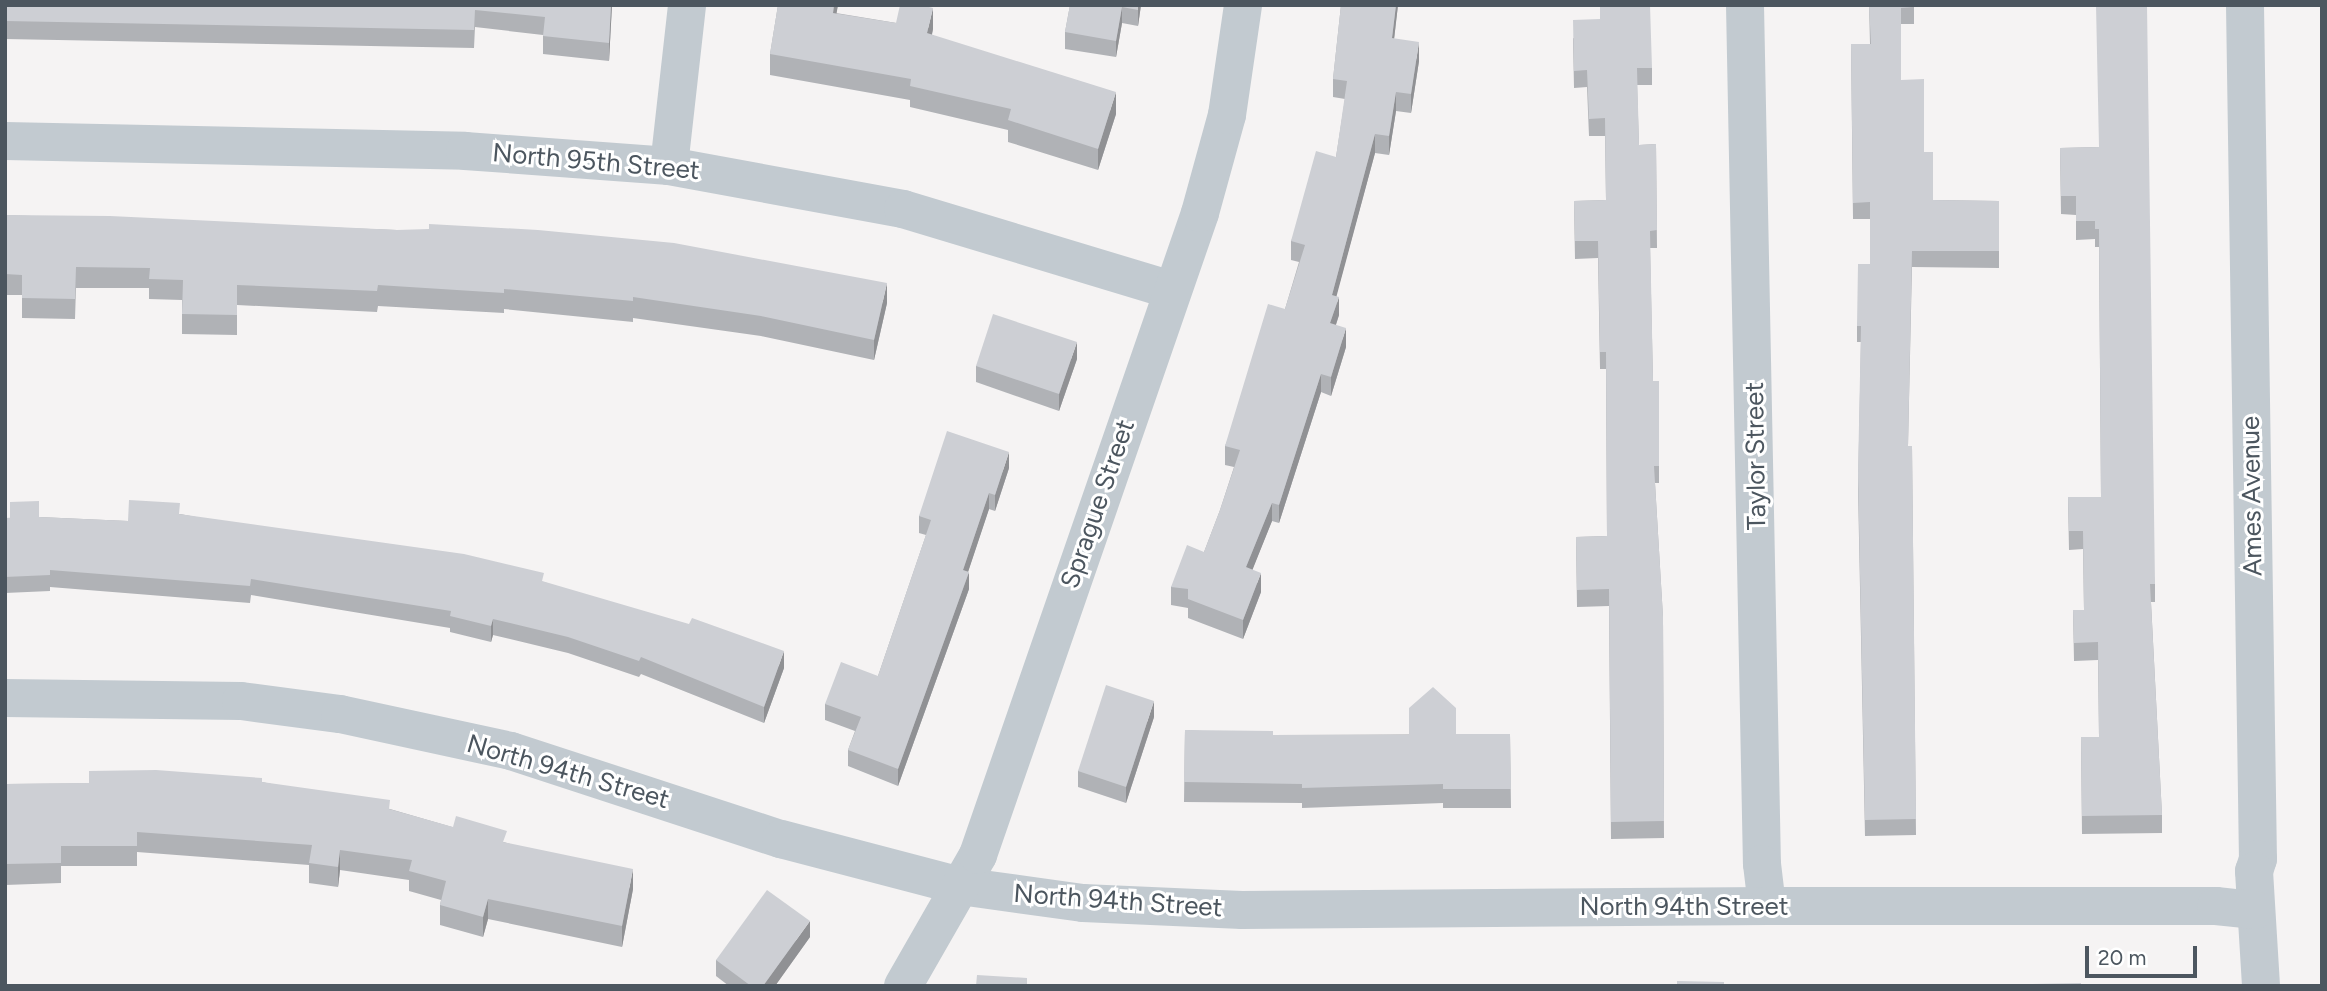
<!DOCTYPE html>
<html>
<head>
<meta charset="utf-8">
<style>
	body { margin:0 }
	#map { position:relative; width:2327px; height:991px; overflow:hidden; background:#f5f3f3; font-family:Figtree,sans-serif }
	div>[style] { position:absolute }
	[style*='--x'] { left:calc(var(--x)*1px); top:calc(var(--y)*1px); width:calc(var(--w)*1px); rotate:calc(var(--a)*1deg) }
	.minor>* { height:38px; margin:-19px; padding:0 19px; transform-origin:19px; border-radius:19px; background:#c2cad0 }
	.wall>* { inset:0; background:#b0b2b6 }
	.shaded-wall>* { inset:0; background:#909194 }
	.building>* { inset:0; background:#cdcfd4 }
	span { translate:-50% -50%; white-space:nowrap; text-align:center; line-height:1.15; -webkit-text-stroke:6px #fff; paint-order:stroke }
	.street-label { font-size:26px; color:#4c565f }
	.frame { position:absolute; inset:0; border:7px solid #4c565f; pointer-events:none }
	.scale { position:absolute; left:2085px; top:946px; width:112px; height:32px; box-sizing:border-box; border:4px solid #4c565f; border-top:0; padding-left:9px; font-size:21px; line-height:24px; white-space:nowrap; color:#4c565f; -webkit-text-stroke:5px #fff; paint-order:stroke }
</style>
</head>
<body>
<div id="map">
	<div class="minor">
		<div style="--x:1745;--y:5;--w:859;--a:88.87"></div>
		<div style="--x:1762;--y:864;--w:42;--a:83.2"></div>
		<div style="--x:2245;--y:5;--w:854;--a:89.13"></div>
		<div style="--x:2258;--y:859;--w:13;--a:108"></div>
		<div style="--x:2254;--y:871;--w:115;--a:86.5"></div>
		<div style="--x:5;--y:141;--w:460;--a:1.2"></div>
		<div style="--x:465;--y:151;--w:205;--a:4.2"></div>
		<div style="--x:669;--y:166;--w:238;--a:10.4"></div>
		<div style="--x:903;--y:209;--w:281;--a:16.8"></div>
		<div style="--x:669;--y:166;--w:162;--a:-83.6"></div>
		<div style="--x:5;--y:698;--w:236;--a:0.7"></div>
		<div style="--x:241;--y:701;--w:100;--a:7.5"></div>
		<div style="--x:340;--y:714;--w:175;--a:12.2"></div>
		<div style="--x:511;--y:751;--w:284;--a:18.1"></div>
		<div style="--x:781;--y:839;--w:185;--a:14.7"></div>
		<div style="--x:960;--y:886;--w:124;--a:7.9"></div>
		<div style="--x:1083;--y:903;--w:159;--a:2.5"></div>
		<div style="--x:1242;--y:910;--w:525;--a:-0.44"></div>
		<div style="--x:1767;--y:906;--w:449;--a:0"></div>
		<div style="--x:2216;--y:906;--w:39;--a:6"></div>
		<div style="--x:903;--y:986;--w:151;--a:-60.2"></div>
		<div style="--x:978;--y:855;--w:679;--a:-70.92"></div>
		<div style="--x:1200;--y:213;--w:102;--a:-74.6"></div>
		<div style="--x:1227;--y:115;--w:111;--a:-81.7"></div>
	</div>
	<div class="wall">
		<div style="clip-path:polygon(5px 5px,612px 5px,609px 61px,543px 54px,543px 35px,475px 27px,474px 48px,5px 39px)"></div>
		<div style="clip-path:polygon(778px 5px,838px 5px,836px 13px,933px 29px,932px 35px,1116px 114px,1098px 170px,1008px 142px,1008px 130px,910px 107px,910px 100px,770px 75px,770px 54px)"></div>
		<div style="clip-path:polygon(1070px 5px,1141px 5px,1138px 26px,1122px 23px,1116px 57px,1065px 49px,1065px 32px)"></div>
		<div style="clip-path:polygon(1341px 5px,1398px 5px,1394px 39px,1419px 61px,1411px 113px,1396px 111px,1389px 155px,1375px 153px,1336px 296px,1339px 315px,1336px 325px,1346px 347px,1331px 396px,1321px 392px,1279px 523px,1272px 521px,1252px 570px,1261px 592px,1243px 639px,1188px 618px,1188px 608px,1171px 605px,1171px 587px,1204px 552px,1220px 510px,1234px 467px,1225px 465px,1225px 446px,1285px 309px,1299px 262px,1291px 260px,1291px 241px,1336px 157px,1345px 99px,1333px 97px,1333px 79px)"></div>
		<div style="clip-path:polygon(1869px 5px,1914px 5px,1914px 24px,1901px 24px,1901px 80px,1924px 152px,1933px 200px,1999px 201px,1999px 268px,1912px 267px,1908px 446px,1912px 446px,1916px 835px,1865px 836px,1858px 489px,1861px 342px,1857px 342px,1857px 326px,1870px 264px,1870px 219px,1853px 219px,1851px 44px,1870px 44px)"></div>
		<div style="clip-path:polygon(1573px 38px,1652px 68px,1652px 85px,1637px 85px,1639px 145px,1656px 144px,1657px 248px,1650px 248px,1653px 381px,1659px 381px,1659px 483px,1655px 483px,1663px 617px,1664px 838px,1611px 839px,1609px 606px,1577px 607px,1576px 537px,1607px 536px,1606px 369px,1600px 369px,1598px 258px,1575px 259px,1574px 201px,1606px 200px,1605px 136px,1589px 136px,1587px 87px,1574px 88px)"></div>
		<div style="clip-path:polygon(2099px 147px,2155px 584px,2155px 602px,2151px 602px,2162px 815px,2162px 833px,2082px 834px,2081px 737px,2099px 737px,2098px 660px,2074px 661px,2073px 610px,2084px 610px,2083px 549px,2069px 550px,2068px 497px,2101px 497px,2099px 247px,2095px 247px,2095px 239px,2076px 240px,2076px 215px,2061px 214px,2060px 148px)"></div>
		<div style="clip-path:polygon(5px 215px,397px 230px,887px 303px,874px 360px,761px 336px,633px 318px,633px 322px,504px 309px,504px 313px,378px 306px,377px 312px,237px 305px,237px 335px,182px 334px,182px 300px,149px 299px,149px 288px,76px 288px,75px 319px,22px 318px,22px 295px,5px 295px)"></div>
		<div style="clip-path:polygon(1077px 359px,1059px 411px,976px 382px,976px 366px)"></div>
		<div style="clip-path:polygon(1009px 468px,995px 511px,989px 509px,968px 572px,969px 589px,898px 786px,848px 766px,848px 750px,855px 731px,825px 720px,825px 704px,878px 676px,926px 535px,919px 533px,919px 516px)"></div>
		<div style="clip-path:polygon(180px 514px,544px 582px,784px 668px,764px 723px,641px 674px,639px 677px,568px 653px,493px 635px,491px 642px,450px 632px,450px 628px,251px 595px,250px 603px,50px 587px,50px 591px,5px 593px,5px 518px,39px 517px,128px 521px)"></div>
		<div style="clip-path:polygon(1154px 717px,1126px 803px,1078px 787px,1078px 771px)"></div>
		<div style="clip-path:polygon(1185px 730px,1273px 735px,1510px 734px,1511px 808px,1443px 808px,1443px 803px,1302px 808px,1302px 803px,1184px 802px)"></div>
		<div style="clip-path:polygon(262px 782px,390px 809px,507px 843px,633px 889px,622px 947px,488px 919px,483px 937px,440px 925px,440px 905px,441px 900px,409px 891px,409px 880px,340px 870px,338px 887px,309px 883px,309px 865px,137px 852px,137px 866px,61px 866px,61px 883px,5px 885px,5px 784px)"></div>
		<div style="clip-path:polygon(810px 937px,775px 986px,729px 986px,716px 976px,716px 960px)"></div>
	</div>
	<div class="shaded-wall">
		<div style="clip-path:polygon(611px 5px,612px 5px,609px 61px,609px 43px)"></div>
		<div style="clip-path:polygon(834px 5px,838px 5px,833px 34px,833px 13px)"></div>
		<div style="clip-path:polygon(1138px 5px,1141px 5px,1138px 26px)"></div>
		<div style="clip-path:polygon(1396px 5px,1398px 5px,1392px 57px,1392px 38px)"></div>
		<div style="clip-path:polygon(1122px 7px,1122px 23px,1116px 57px,1116px 41px)"></div>
		<div style="clip-path:polygon(933px 8px,933px 29px,927px 55px,927px 33px)"></div>
		<div style="clip-path:polygon(1419px 42px,1419px 61px,1411px 113px,1411px 94px)"></div>
		<div style="clip-path:polygon(1116px 92px,1116px 114px,1098px 170px,1098px 149px)"></div>
		<div style="clip-path:polygon(1396px 92px,1396px 111px,1389px 155px,1389px 136px)"></div>
		<div style="clip-path:polygon(1375px 134px,1375px 153px,1332px 313px,1332px 295px)"></div>
		<div style="clip-path:polygon(887px 283px,887px 303px,874px 360px,874px 340px)"></div>
		<div style="clip-path:polygon(1339px 297px,1339px 315px,1330px 342px,1330px 323px)"></div>
		<div style="clip-path:polygon(1346px 328px,1346px 347px,1331px 396px,1331px 377px)"></div>
		<div style="clip-path:polygon(1077px 342px,1077px 359px,1059px 411px,1059px 394px)"></div>
		<div style="clip-path:polygon(1321px 374px,1321px 392px,1279px 523px,1279px 505px)"></div>
		<div style="clip-path:polygon(1009px 452px,1009px 468px,995px 511px,995px 495px)"></div>
		<div style="clip-path:polygon(989px 493px,989px 509px,963px 587px,963px 570px)"></div>
		<div style="clip-path:polygon(1272px 503px,1272px 521px,1246px 586px,1246px 567px)"></div>
		<div style="clip-path:polygon(969px 572px,969px 589px,898px 786px,898px 769px)"></div>
		<div style="clip-path:polygon(1261px 573px,1261px 592px,1243px 639px,1243px 620px)"></div>
		<div style="clip-path:polygon(493px 619px,493px 635px,491px 642px,491px 626px)"></div>
		<div style="clip-path:polygon(784px 651px,784px 668px,764px 723px,764px 707px)"></div>
		<div style="clip-path:polygon(1154px 701px,1154px 717px,1126px 803px,1126px 787px)"></div>
		<div style="clip-path:polygon(340px 850px,340px 870px,338px 887px,338px 867px)"></div>
		<div style="clip-path:polygon(633px 869px,633px 889px,622px 947px,622px 926px)"></div>
		<div style="clip-path:polygon(488px 899px,488px 919px,483px 937px,483px 917px)"></div>
		<div style="clip-path:polygon(810px 921px,810px 937px,775px 986px,763px 986px)"></div>
	</div>
	<div class="building">
		<div style="clip-path:polygon(5px 5px,611px 5px,609px 43px,543px 36px,545px 17px,475px 10px,474px 30px,5px 21px)"></div>
		<div style="clip-path:polygon(778px 5px,834px 5px,833px 13px,896px 23px,900px 5px,921px 5px,933px 8px,927px 33px,1116px 92px,1098px 149px,1008px 120px,1011px 109px,910px 86px,911px 79px,770px 54px)"></div>
		<div style="clip-path:polygon(1070px 5px,1138px 5px,1138px 10px,1122px 7px,1116px 41px,1065px 32px)"></div>
		<div style="clip-path:polygon(1341px 5px,1396px 5px,1392px 38px,1419px 42px,1411px 94px,1396px 92px,1389px 136px,1375px 134px,1332px 295px,1339px 297px,1330px 323px,1346px 328px,1331px 377px,1321px 374px,1279px 505px,1272px 503px,1246px 567px,1261px 573px,1243px 620px,1188px 599px,1188px 589px,1171px 587px,1187px 545px,1204px 552px,1220px 510px,1240px 450px,1225px 446px,1268px 304px,1285px 309px,1305px 245px,1291px 241px,1316px 151px,1336px 157px,1347px 81px,1333px 79px)"></div>
		<div style="clip-path:polygon(1600px 5px,1650px 5px,1652px 68px,1637px 68px,1639px 145px,1656px 144px,1657px 230px,1650px 231px,1653px 381px,1659px 381px,1659px 466px,1654px 466px,1663px 617px,1664px 821px,1611px 822px,1609px 589px,1577px 590px,1576px 537px,1607px 536px,1606px 352px,1600px 352px,1598px 241px,1575px 241px,1574px 201px,1606px 200px,1605px 118px,1589px 119px,1587px 70px,1574px 71px,1573px 20px,1600px 19px)"></div>
		<div style="clip-path:polygon(1869px 5px,1914px 5px,1914px 7px,1901px 8px,1901px 80px,1924px 79px,1924px 152px,1933px 152px,1933px 200px,1999px 201px,1999px 251px,1912px 251px,1908px 446px,1912px 446px,1916px 819px,1865px 820px,1858px 473px,1861px 326px,1857px 326px,1858px 264px,1870px 264px,1870px 202px,1853px 203px,1851px 44px,1871px 44px)"></div>
		<div style="clip-path:polygon(2096px 5px,2147px 5px,2155px 584px,2150px 584px,2162px 815px,2082px 816px,2081px 737px,2099px 737px,2098px 642px,2074px 643px,2073px 610px,2084px 610px,2083px 531px,2069px 531px,2068px 497px,2101px 497px,2099px 229px,2095px 229px,2095px 221px,2076px 221px,2076px 196px,2061px 196px,2060px 148px,2099px 147px)"></div>
		<div style="clip-path:polygon(5px 215px,110px 216px,397px 230px,429px 229px,429px 224px,538px 230px,674px 243px,887px 283px,874px 340px,761px 316px,633px 297px,633px 301px,504px 289px,504px 293px,378px 285px,377px 291px,237px 285px,237px 315px,182px 314px,183px 280px,149px 279px,150px 268px,76px 267px,75px 299px,22px 298px,22px 275px,5px 274px)"></div>
		<div style="clip-path:polygon(993px 314px,1077px 342px,1059px 394px,976px 366px)"></div>
		<div style="clip-path:polygon(947px 431px,1009px 452px,995px 495px,989px 493px,963px 570px,969px 572px,898px 769px,848px 750px,861px 717px,825px 704px,841px 662px,878px 676px,931px 520px,919px 516px)"></div>
		<div style="clip-path:polygon(129px 500px,180px 503px,179px 514px,464px 554px,544px 573px,542px 581px,689px 624px,692px 618px,784px 651px,764px 707px,641px 657px,639px 661px,568px 637px,493px 619px,491px 626px,450px 616px,451px 611px,251px 579px,250px 586px,50px 570px,50px 575px,5px 577px,5px 518px,10px 518px,10px 502px,39px 501px,39px 517px,128px 521px)"></div>
		<div style="clip-path:polygon(1106px 685px,1154px 701px,1126px 787px,1078px 771px)"></div>
		<div style="clip-path:polygon(1433px 687px,1456px 708px,1456px 734px,1510px 734px,1511px 789px,1443px 789px,1443px 784px,1302px 788px,1302px 784px,1184px 782px,1185px 730px,1273px 731px,1273px 735px,1409px 735px,1409px 708px)"></div>
		<div style="clip-path:polygon(156px 770px,262px 778px,262px 782px,390px 800px,389px 809px,453px 827px,456px 816px,507px 831px,503px 842px,633px 869px,622px 926px,488px 899px,483px 917px,440px 905px,446px 881px,409px 871px,412px 860px,340px 850px,338px 867px,309px 863px,312px 845px,137px 832px,137px 846px,61px 846px,61px 863px,5px 864px,5px 784px,89px 783px,89px 771px)"></div>
		<div style="clip-path:polygon(767px 890px,810px 921px,763px 986px,751px 986px,716px 960px)"></div>
		<div style="clip-path:polygon(977px 975px,1027px 978px,1027px 986px,976px 986px)"></div>
		<div style="clip-path:polygon(1677px 981px,1724px 982px,1724px 986px,1677px 986px)"></div>
		<div style="clip-path:polygon(2081px 983px,2081px 986px,1941px 986px)"></div>
		<div style="clip-path:polygon(2151px 984px,2200px 984px,2200px 986px,2151px 986px)"></div>
	</div>
	<div class="street-label">
		<span style="left:596px;top:162px;rotate:5deg">North 95th Street</span>
		<span style="left:1756px;top:456px;rotate:-91deg">Taylor Street</span>
		<span style="left:2252px;top:496px;rotate:-91deg">Ames Avenue</span>
		<span style="left:1098px;top:504px;rotate:-71deg">Sprague Street</span>
		<span style="left:568px;top:772px;rotate:16deg">North 94th Street</span>
		<span style="left:1118px;top:901px;rotate:4deg">North 94th Street</span>
		<span style="left:1684px;top:907px">North 94th Street</span>
	</div>
	<div class="frame"></div>
	<div class="scale">20 m</div>
</div>
</body>
</html>
